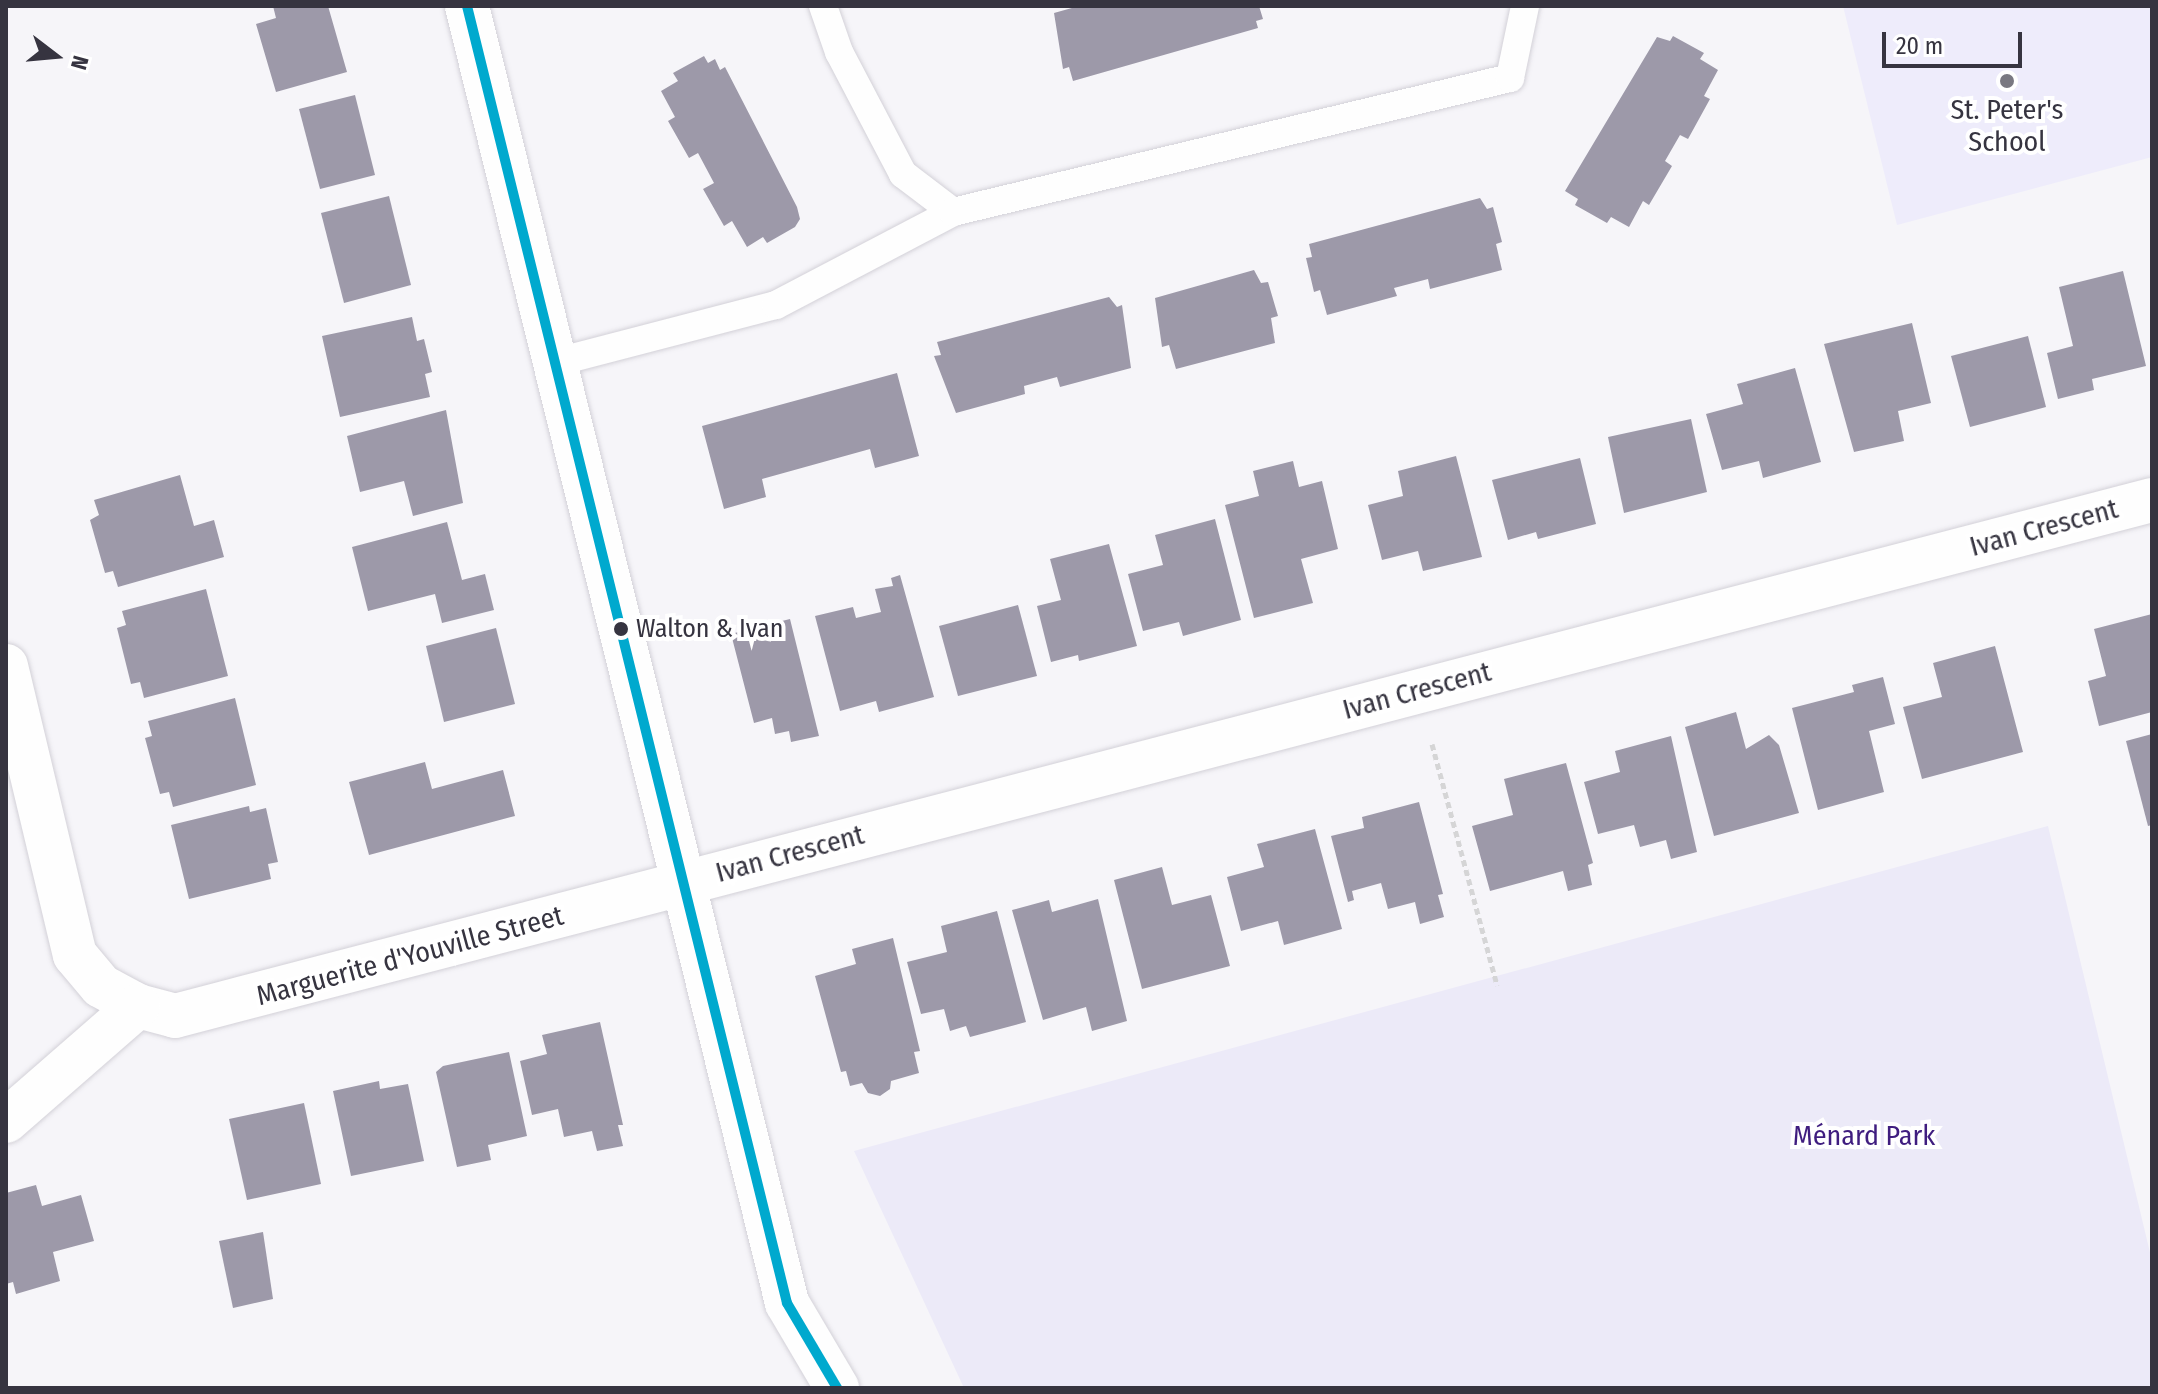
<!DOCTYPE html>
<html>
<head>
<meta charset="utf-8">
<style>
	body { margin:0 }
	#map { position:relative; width:2158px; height:1394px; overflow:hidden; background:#f6f5f9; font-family:"Fira Sans Condensed",sans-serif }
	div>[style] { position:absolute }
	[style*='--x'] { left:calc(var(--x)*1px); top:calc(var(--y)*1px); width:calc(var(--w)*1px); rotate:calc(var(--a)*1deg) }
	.built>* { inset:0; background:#eeecfb }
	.green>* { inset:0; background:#eceaf8 }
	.building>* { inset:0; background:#9d99a9 }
	.path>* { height:5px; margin-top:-2.5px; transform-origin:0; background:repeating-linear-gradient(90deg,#d5d5d6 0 6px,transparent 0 10px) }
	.roads { filter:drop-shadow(0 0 2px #d3d1d8) drop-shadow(0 0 2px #d3d1d8) }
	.lane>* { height:28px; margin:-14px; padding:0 14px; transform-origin:14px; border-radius:14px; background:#fefefe }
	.street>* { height:44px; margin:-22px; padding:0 22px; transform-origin:22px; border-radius:22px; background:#fefefe }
	.bus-1>* { height:10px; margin:-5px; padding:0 5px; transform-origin:5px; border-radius:5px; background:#00a9ce }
	.dots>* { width:22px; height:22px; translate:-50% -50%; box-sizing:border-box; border:4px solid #fff; border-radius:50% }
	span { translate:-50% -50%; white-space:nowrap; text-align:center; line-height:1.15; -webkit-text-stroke:8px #fff; paint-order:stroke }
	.bus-label { font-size:26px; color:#363440 }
	.left { translate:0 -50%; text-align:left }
	.poi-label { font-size:28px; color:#363440 }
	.street-label { font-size:28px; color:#363440 }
	.park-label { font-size:28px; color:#3f1d7f }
	.frame { position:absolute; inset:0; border:8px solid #363440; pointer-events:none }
	.north { position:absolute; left:16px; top:16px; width:80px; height:80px; -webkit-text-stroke:6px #fff; paint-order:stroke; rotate:106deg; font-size:22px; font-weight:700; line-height:32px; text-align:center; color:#363440 }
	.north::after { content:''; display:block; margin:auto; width:28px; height:36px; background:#363440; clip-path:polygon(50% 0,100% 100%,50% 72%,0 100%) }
	.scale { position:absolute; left:1882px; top:32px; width:140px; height:36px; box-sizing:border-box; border:4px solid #363440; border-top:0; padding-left:10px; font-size:24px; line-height:28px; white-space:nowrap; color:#363440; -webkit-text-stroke:6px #fff; paint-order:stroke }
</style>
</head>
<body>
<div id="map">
	<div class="built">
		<div style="clip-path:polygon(1843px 6px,2152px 6px,2152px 157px,1897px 225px)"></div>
	</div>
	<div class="green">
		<div style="clip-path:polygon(2048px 826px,2152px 1261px,2152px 1388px,964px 1388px,854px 1151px)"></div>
	</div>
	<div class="building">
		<div style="clip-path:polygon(273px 6px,328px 6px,347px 72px,276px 92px,256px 24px,276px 18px)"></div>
		<div style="clip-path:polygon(1079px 6px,1259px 6px,1263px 19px,1256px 21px,1258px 28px,1073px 81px,1069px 67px,1063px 69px,1054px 13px)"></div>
		<div style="clip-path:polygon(1673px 36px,1704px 53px,1700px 59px,1718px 70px,1704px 96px,1710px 99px,1688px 139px,1680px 135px,1665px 161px,1672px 166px,1649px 205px,1643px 201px,1629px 227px,1611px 217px,1607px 223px,1575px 205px,1578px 199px,1565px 191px,1657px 37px,1670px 41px)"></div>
		<div style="clip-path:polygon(704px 56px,708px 63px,715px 59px,720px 70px,725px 67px,797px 207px,800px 219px,795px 227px,767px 243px,763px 237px,747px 247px,732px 221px,724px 226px,703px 189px,714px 183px,698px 153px,689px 158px,668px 121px,675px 117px,661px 91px,678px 81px,673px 73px)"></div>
		<div style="clip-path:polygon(355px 95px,375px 175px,320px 189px,299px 109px)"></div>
		<div style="clip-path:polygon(389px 196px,411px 285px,344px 303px,321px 213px)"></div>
		<div style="clip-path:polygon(1480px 198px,1487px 209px,1493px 207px,1502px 242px,1496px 244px,1502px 270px,1430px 289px,1428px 279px,1394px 288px,1397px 296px,1327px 315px,1320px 290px,1314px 292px,1306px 258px,1312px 257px,1309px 244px)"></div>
		<div style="clip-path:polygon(1254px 270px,1261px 283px,1268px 282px,1278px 316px,1271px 318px,1275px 343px,1176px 369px,1169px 345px,1162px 347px,1155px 298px)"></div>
		<div style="clip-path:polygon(2123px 271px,2146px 366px,2092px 379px,2094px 390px,2058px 399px,2047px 353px,2073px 346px,2059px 287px)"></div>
		<div style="clip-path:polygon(1109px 297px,1117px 307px,1122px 305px,1131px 368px,1060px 387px,1057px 377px,1024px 386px,1025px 394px,956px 413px,934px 356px,941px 355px,937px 342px)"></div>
		<div style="clip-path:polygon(412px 317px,417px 341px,424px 339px,432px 372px,425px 374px,430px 397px,340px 417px,322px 336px)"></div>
		<div style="clip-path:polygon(1912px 323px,1931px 403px,1898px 411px,1904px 441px,1854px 452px,1824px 344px)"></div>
		<div style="clip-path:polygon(2028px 336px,2046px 407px,1970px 427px,1951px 356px)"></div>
		<div style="clip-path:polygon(1795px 368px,1821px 462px,1763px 478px,1759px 461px,1722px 470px,1706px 414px,1743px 404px,1737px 384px)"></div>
		<div style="clip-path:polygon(897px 373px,919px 456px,875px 468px,870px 449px,762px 479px,766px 497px,724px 509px,702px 426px)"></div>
		<div style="clip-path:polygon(446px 410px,463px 503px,413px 516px,404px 481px,360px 492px,347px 436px)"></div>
		<div style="clip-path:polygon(1691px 419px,1707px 492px,1624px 513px,1608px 437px)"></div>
		<div style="clip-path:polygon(1456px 456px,1482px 557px,1423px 571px,1418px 551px,1382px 560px,1368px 505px,1403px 496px,1398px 471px)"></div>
		<div style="clip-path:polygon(1580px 458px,1596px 524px,1538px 539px,1536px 532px,1508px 540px,1492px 480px)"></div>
		<div style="clip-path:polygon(1293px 461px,1299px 487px,1322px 481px,1338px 549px,1301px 559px,1313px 603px,1254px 618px,1225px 505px,1259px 496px,1253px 471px)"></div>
		<div style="clip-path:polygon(180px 475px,194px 526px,214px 520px,224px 557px,118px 587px,113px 571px,105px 573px,90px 520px,99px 515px,94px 500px)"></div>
		<div style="clip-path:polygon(1215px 519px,1241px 620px,1183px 636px,1179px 622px,1143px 631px,1128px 574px,1163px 565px,1155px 535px)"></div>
		<div style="clip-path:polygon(447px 522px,462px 580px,485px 574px,494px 610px,442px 623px,435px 594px,368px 611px,352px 547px)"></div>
		<div style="clip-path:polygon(1109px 544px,1137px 646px,1079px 661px,1078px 655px,1051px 662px,1037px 606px,1061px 600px,1050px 559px)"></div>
		<div style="clip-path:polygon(900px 575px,934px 697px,879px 712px,876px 701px,840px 711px,815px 616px,853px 607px,856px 618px,881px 612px,875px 589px,893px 586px,891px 578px)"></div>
		<div style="clip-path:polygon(206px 589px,228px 676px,144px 698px,140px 682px,131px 684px,117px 628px,126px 625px,122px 611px)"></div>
		<div style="clip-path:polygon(1018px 605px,1037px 676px,958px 696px,939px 626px)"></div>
		<div style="clip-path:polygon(2152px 614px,2152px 712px,2099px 726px,2088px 681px,2106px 676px,2094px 629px)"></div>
		<div style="clip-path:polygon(790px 619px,819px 736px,791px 742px,789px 731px,775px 734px,772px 718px,754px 723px,731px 634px)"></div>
		<div style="clip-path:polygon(496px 628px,515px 704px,444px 722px,426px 646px)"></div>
		<div style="clip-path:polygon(1995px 646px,2023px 752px,1922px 779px,1903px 707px,1942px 697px,1933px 663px)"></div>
		<div style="clip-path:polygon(1883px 677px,1895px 724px,1869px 731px,1884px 792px,1818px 810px,1792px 708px,1854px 692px,1852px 685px)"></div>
		<div style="clip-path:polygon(235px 698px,256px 785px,173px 807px,169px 792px,160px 794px,145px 738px,152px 736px,148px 721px)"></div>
		<div style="clip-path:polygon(1736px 712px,1746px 749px,1769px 735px,1779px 745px,1799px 813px,1714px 836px,1685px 727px)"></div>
		<div style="clip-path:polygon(2152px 734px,2152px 825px,2148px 826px,2126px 741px)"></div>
		<div style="clip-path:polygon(1671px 736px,1697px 852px,1671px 859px,1666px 840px,1640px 847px,1634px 825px,1598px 834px,1584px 782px,1620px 772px,1615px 751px)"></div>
		<div style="clip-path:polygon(425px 762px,432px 789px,503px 770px,515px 816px,369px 855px,349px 782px)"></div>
		<div style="clip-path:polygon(1566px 763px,1593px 863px,1588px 865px,1592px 885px,1568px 891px,1563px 871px,1490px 891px,1472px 826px,1513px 815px,1504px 779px)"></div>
		<div style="clip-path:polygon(1419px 802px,1443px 894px,1438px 895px,1444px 917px,1420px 924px,1415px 902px,1388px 909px,1381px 883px,1352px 891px,1354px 900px,1348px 902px,1331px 836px,1364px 828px,1362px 817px)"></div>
		<div style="clip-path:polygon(249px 806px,250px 812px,266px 808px,278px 862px,268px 864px,271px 879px,189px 899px,171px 825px)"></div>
		<div style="clip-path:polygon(1315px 829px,1342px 929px,1284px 945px,1278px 921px,1241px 931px,1227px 877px,1264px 867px,1257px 844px)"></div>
		<div style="clip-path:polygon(1162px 867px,1172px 905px,1211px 895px,1230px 966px,1142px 989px,1114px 880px)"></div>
		<div style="clip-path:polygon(1098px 899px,1127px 1021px,1092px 1031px,1086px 1007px,1043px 1020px,1012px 910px,1049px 900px,1052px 912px)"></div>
		<div style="clip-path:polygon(997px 911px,1026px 1022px,970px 1037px,966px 1026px,950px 1031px,944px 1009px,921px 1014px,907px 962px,947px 952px,941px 926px)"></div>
		<div style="clip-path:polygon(893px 938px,920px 1051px,914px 1052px,919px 1073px,891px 1081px,890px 1089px,880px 1096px,868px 1093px,862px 1083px,850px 1086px,846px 1071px,841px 1072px,815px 976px,856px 964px,852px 949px)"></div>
		<div style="clip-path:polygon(600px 1022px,623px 1125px,618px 1125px,623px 1146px,597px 1151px,592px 1131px,564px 1137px,558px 1109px,532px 1115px,520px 1061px,547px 1054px,542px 1035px)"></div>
		<div style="clip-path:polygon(509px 1052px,527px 1136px,488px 1145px,491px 1160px,457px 1167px,436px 1072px,443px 1066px)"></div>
		<div style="clip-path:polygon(379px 1081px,380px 1089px,408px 1084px,424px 1161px,351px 1176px,333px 1091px)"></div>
		<div style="clip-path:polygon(304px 1103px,321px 1184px,247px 1200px,229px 1119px)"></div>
		<div style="clip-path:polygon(36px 1185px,42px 1206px,81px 1195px,94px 1241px,53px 1252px,60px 1281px,16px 1294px,13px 1282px,6px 1284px,6px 1193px)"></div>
		<div style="clip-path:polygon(263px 1232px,273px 1299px,233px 1308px,219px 1241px)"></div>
	</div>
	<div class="path">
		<div style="--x:1432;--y:744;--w:250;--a:74.9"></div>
	</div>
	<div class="roads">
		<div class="lane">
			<div style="--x:823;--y:6;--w:49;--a:70.8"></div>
			<div style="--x:839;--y:52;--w:138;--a:62.3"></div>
			<div style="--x:903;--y:174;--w:63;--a:37.2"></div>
			<div style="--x:553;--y:363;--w:230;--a:-14.6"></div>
			<div style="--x:776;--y:305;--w:200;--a:-27.7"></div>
			<div style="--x:953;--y:212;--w:573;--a:-13.53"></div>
			<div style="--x:1510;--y:78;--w:74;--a:-78.2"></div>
		</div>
		<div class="street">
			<div style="--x:467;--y:6;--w:1336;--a:76.14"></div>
			<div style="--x:787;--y:1303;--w:99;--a:59.5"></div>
			<div style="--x:6;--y:666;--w:297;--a:76.6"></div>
			<div style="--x:75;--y:955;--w:40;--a:50"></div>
			<div style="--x:101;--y:986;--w:42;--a:28.4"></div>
			<div style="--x:138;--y:1006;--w:38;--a:15"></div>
			<div style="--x:175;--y:1016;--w:2043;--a:-14.63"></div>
			<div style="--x:6;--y:1121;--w:175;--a:-41.1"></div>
		</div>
	</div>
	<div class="bus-1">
		<div style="--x:467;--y:6;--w:1336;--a:76.14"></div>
		<div style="--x:787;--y:1303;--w:99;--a:59.5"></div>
	</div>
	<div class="dots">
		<div style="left:2007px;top:81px;background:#797881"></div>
		<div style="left:621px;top:629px;background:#363440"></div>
	</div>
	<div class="bus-label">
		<span class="left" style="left:636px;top:629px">Walton &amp; Ivan</span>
	</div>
	<div class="poi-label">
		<span style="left:2007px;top:126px">St. Peter's<br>School</span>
	</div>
	<div class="street-label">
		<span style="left:2044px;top:528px;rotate:-15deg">Ivan Crescent</span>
		<span style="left:1417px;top:691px;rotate:-15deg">Ivan Crescent</span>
		<span style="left:790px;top:854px;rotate:-15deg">Ivan Crescent</span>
		<span style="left:410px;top:956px;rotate:-15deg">Marguerite d'Youville Street</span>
	</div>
	<div class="park-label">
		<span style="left:1864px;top:1136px">Ménard Park</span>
	</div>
	<div class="frame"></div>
	<div class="north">N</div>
	<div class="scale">20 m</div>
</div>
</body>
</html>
